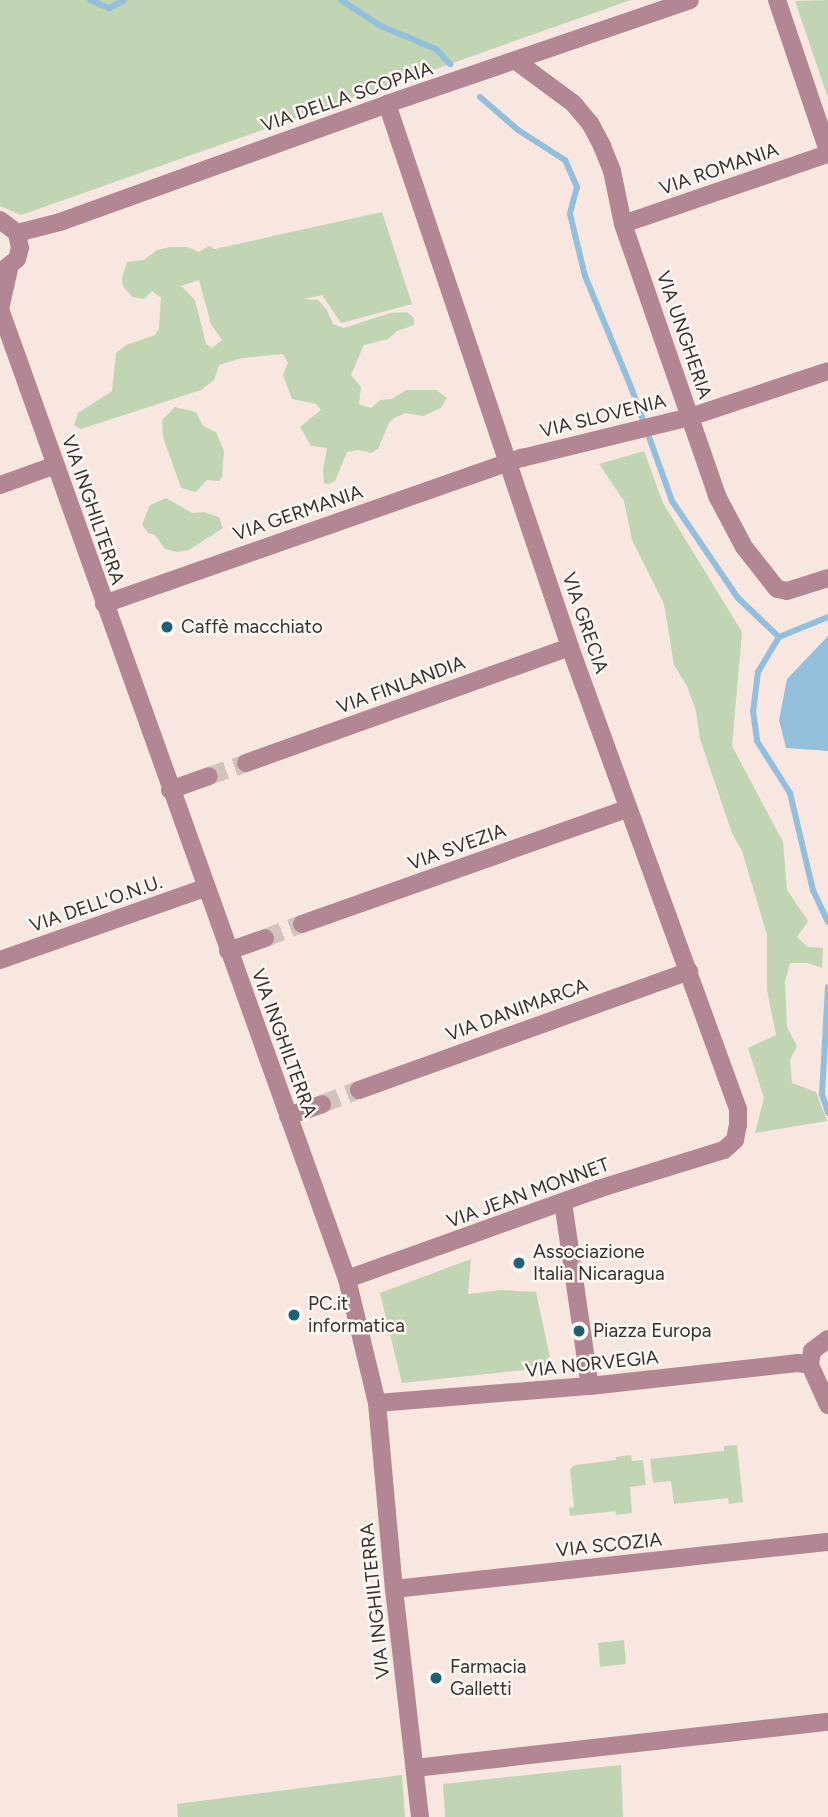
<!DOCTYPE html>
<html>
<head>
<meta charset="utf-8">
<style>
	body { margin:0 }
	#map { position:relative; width:828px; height:1817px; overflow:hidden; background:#f8e7e0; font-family:Figtree,sans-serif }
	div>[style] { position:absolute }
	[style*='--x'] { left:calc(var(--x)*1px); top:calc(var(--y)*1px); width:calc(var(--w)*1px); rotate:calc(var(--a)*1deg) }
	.green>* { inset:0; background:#c1d4b3 }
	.water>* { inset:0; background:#93bfdd }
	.stream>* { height:6px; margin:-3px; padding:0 3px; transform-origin:3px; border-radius:3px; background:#93bfdd }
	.minor-tunnel>* { height:18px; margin-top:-9px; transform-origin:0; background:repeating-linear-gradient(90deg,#d1c3bd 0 18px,transparent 0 27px) }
	.minor>* { height:18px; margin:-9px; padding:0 9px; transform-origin:9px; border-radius:9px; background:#b28793 }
	.dots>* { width:19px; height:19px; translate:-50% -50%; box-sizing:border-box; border:4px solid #fdf7f4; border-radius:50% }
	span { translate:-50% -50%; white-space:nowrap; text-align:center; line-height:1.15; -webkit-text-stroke:5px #fdf7f4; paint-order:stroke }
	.street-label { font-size:19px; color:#37312f }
	.poi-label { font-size:19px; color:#37312f }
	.left { translate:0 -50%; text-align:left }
</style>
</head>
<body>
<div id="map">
	<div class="green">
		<div style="clip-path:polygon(0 0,631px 0,21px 215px,0 206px)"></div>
		<div style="clip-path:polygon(828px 0,828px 98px,795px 1px)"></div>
		<div style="clip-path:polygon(evenodd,382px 212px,412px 304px,341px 323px,322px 295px,303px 299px,318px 300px,327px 310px,333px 324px,344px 328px,390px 313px,407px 312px,414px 318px,414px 325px,397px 331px,388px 339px,364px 345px,351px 375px,361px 387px,359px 404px,371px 408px,380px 400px,392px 399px,406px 390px,436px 390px,447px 398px,441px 408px,423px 416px,405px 413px,394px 418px,389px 423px,378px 449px,371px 453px,358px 450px,347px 452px,335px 481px,328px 484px,324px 483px,323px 470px,327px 448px,311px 446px,300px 427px,321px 410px,316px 404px,292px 399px,283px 375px,288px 363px,283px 354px,242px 358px,219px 365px,214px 380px,201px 390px,81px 429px,74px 425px,78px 413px,112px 391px,116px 353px,126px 345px,155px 335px,159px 328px,161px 298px,152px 291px,144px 299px,132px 297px,123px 286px,122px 278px,127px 262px,144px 260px,157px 250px,170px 247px,187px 247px,199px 252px,209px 246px,215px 249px,382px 212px,199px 280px,211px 324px,222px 340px,212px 348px,206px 344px,195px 300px,181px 286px,199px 280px)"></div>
		<div style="clip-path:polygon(175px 407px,196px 412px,203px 426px,216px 432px,224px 451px,222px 477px,219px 481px,207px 480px,196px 492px,181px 488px,163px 437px,162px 420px)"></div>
		<div style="clip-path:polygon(644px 451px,663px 503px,742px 632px,732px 746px,783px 842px,787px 890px,808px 921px,797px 937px,808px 947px,823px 948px,822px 968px,808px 963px,790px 963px,785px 982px,787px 1027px,797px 1046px,790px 1060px,792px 1083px,816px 1092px,827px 1121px,755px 1133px,764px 1098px,748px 1048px,776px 1035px,767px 990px,767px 935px,742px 851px,732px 833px,700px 739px,696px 711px,687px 686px,674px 665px,664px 604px,632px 540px,624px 501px,599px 464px)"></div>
		<div style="clip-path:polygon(166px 498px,192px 513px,204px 512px,219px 517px,223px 528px,189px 550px,177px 552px,165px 549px,155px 535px,148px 533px,142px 525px,150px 505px)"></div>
		<div style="clip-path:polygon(471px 1259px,468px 1294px,501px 1290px,536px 1292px,552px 1367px,402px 1383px,380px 1293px)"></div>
		<div style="clip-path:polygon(737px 1445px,743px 1502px,729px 1504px,728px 1498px,674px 1504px,671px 1481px,653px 1483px,650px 1459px,724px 1451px,724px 1446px)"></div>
		<div style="clip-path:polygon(631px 1455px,632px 1461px,643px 1460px,646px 1485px,630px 1487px,632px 1513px,616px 1515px,615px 1511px,570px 1516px,569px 1508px,574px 1507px,570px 1469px,575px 1465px,616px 1460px,616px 1457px)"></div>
		<div style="clip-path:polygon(624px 1640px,626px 1664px,600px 1667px,598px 1643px)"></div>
		<div style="clip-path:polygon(621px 1765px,623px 1817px,445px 1817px,443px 1784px)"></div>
		<div style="clip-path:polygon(402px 1775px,405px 1817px,178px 1817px,177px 1804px)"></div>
	</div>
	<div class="water">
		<div style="clip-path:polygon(828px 636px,828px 751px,786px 748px,779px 720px,787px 679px)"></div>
	</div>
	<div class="stream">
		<div style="--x:90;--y:0;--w:21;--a:23"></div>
		<div style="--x:109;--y:8;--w:17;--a:-28"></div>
		<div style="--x:341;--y:0;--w:48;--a:33"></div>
		<div style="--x:381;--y:26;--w:60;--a:22.7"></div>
		<div style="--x:436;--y:49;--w:21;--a:47"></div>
		<div style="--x:480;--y:97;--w:50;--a:41"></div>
		<div style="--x:518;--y:130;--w:56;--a:32.6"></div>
		<div style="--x:565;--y:160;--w:30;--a:66"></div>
		<div style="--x:577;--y:187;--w:28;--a:105"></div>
		<div style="--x:570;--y:214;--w:64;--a:76.4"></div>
		<div style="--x:585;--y:276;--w:120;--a:67.5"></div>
		<div style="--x:631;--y:387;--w:121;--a:70.2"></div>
		<div style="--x:672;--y:501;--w:117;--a:55.8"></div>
		<div style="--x:738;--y:598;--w:57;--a:43.6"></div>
		<div style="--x:828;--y:617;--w:53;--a:157.8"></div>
		<div style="--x:779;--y:637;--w:41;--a:121"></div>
		<div style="--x:758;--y:672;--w:39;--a:97"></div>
		<div style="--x:753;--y:711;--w:30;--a:82"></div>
		<div style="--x:757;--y:741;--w:62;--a:57.6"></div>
		<div style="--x:790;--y:793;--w:100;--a:76.7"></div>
		<div style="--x:813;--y:890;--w:35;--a:65"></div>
		<div style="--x:828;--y:987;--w:107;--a:93.2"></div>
		<div style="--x:822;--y:1094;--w:20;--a:72"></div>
	</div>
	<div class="minor-tunnel">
		<div style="--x:209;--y:776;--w:39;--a:-19"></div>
		<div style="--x:265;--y:938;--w:40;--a:-21"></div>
		<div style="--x:322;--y:1104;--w:40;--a:-21"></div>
	</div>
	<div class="minor">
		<div style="--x:777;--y:0;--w:159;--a:71.3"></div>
		<div style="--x:516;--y:61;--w:71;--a:36.4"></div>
		<div style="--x:573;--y:103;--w:26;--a:50"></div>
		<div style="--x:590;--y:123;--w:26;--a:62"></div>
		<div style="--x:602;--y:146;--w:27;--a:68"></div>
		<div style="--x:612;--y:171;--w:54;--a:78.3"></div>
		<div style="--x:623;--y:224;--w:288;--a:70.9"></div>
		<div style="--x:717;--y:496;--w:58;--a:62.1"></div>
		<div style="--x:744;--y:547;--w:53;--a:51.8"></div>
		<div style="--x:777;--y:589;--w:10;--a:11"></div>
		<div style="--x:787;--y:591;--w:43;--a:-17.6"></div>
		<div style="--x:0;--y:220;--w:21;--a:37"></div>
		<div style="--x:17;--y:233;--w:15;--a:79"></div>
		<div style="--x:20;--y:248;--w:11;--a:105"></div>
		<div style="--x:17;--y:259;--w:22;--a:141"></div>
		<div style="--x:623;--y:224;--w:217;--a:-18.9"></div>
		<div style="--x:17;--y:233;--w:44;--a:-14.3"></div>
		<div style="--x:60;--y:222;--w:348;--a:-19.8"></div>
		<div style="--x:387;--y:104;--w:320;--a:-18.9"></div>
		<div style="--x:0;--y:309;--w:1030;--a:70.32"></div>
		<div style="--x:347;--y:1279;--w:128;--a:76.4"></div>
		<div style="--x:377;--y:1403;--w:187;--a:84.8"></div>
		<div style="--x:394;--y:1589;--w:229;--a:83.5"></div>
		<div style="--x:0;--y:309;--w:41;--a:-77.3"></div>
		<div style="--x:0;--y:485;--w:59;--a:-19.7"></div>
		<div style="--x:104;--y:604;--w:443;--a:-19.3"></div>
		<div style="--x:522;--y:458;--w:173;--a:-13.7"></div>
		<div style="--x:690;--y:417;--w:145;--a:-18.4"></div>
		<div style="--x:246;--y:763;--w:344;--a:-19.7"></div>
		<div style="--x:170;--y:790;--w:41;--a:-19.7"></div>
		<div style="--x:302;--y:924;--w:345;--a:-19.5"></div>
		<div style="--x:228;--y:951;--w:39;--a:-19"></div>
		<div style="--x:0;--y:960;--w:217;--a:-19.4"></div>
		<div style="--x:359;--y:1090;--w:351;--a:-19.8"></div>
		<div style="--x:288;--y:1116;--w:36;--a:-19"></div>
		<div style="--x:563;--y:1202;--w:186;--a:81.7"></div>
		<div style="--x:347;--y:1279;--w:267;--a:-19.7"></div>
		<div style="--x:598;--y:1189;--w:132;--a:-17.2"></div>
		<div style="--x:724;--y:1150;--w:15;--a:-42"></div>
		<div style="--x:735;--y:1140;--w:15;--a:-79"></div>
		<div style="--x:738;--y:1125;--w:16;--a:-90"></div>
		<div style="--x:738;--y:1109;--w:492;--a:-110"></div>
		<div style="--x:570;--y:647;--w:573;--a:-108.62"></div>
		<div style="--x:810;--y:1365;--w:14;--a:-82"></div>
		<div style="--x:812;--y:1351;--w:20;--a:-37"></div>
		<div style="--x:377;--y:1403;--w:214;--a:-4.6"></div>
		<div style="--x:590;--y:1386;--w:209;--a:-6.3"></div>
		<div style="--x:798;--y:1363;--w:12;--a:9"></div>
		<div style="--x:810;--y:1365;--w:44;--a:65.8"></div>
		<div style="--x:394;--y:1589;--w:437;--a:-6.2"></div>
		<div style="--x:415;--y:1768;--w:416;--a:-6.4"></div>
	</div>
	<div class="dots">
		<div style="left:167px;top:627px;background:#1f6075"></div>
		<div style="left:519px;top:1263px;background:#1f6075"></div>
		<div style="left:294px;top:1315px;background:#1f6075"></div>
		<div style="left:579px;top:1331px;background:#1f6075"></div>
		<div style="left:436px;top:1678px;background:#1f6075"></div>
	</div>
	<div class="street-label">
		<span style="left:347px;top:97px;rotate:-19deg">VIA DELLA SCOPAIA</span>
		<span style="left:719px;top:169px;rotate:-19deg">VIA ROMANIA</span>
		<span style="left:684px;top:335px;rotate:71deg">VIA UNGHERIA</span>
		<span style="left:603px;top:416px;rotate:-14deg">VIA SLOVENIA</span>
		<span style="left:93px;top:510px;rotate:71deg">VIA INGHILTERRA</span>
		<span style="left:298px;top:513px;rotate:-19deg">VIA GERMANIA</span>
		<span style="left:585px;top:623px;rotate:71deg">VIA GRECIA</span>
		<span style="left:401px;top:685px;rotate:-20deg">VIA FINLANDIA</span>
		<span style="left:457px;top:847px;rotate:-20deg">VIA SVEZIA</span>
		<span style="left:96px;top:904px;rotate:-19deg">VIA DELL'O.N.U.</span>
		<span style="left:517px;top:1010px;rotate:-20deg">VIA DANIMARCA</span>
		<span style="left:284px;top:1043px;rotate:70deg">VIA INGHILTERRA</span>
		<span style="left:528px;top:1193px;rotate:-20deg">VIA JEAN MONNET</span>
		<span style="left:592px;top:1364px;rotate:-6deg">VIA NORVEGIA</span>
		<span style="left:609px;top:1545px;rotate:-6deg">VIA SCOZIA</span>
		<span style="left:375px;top:1601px;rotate:-96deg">VIA INGHILTERRA</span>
	</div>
	<div class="poi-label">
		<span class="left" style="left:181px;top:627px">Caffè macchiato</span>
		<span class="left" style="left:533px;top:1263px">Associazione<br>Italia Nicaragua</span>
		<span class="left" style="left:308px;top:1315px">PC.it<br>informatica</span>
		<span class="left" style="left:593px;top:1331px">Piazza Europa</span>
		<span class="left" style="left:450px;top:1678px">Farmacia<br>Galletti</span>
	</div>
</div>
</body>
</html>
